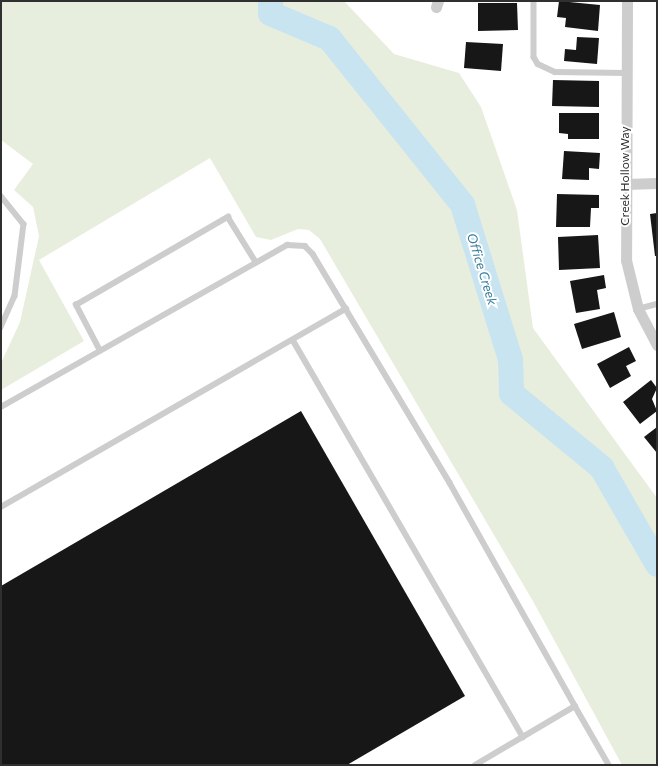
<!DOCTYPE html>
<html>
<head>
<meta charset="utf-8">
<style>
	body { margin:0 }
	#map { position:relative; width:658px; height:766px; overflow:hidden; background:#fff; font-family:Commissioner,sans-serif }
	div>[style] { position:absolute }
	[style*='--x'] { left:calc(var(--x)*1px); top:calc(var(--y)*1px); width:calc(var(--w)*1px); rotate:calc(var(--a)*1deg) }
	.green>* { inset:0; background:#e8eedd }
	.river>* { height:25px; margin:-12.5px; padding:0 12.5px; transform-origin:12.5px; border-radius:12.5px; background:#c8e4f0 }
	.building>* { inset:0; background:#171717 }
	.service>* { height:5.5px; margin:-2.75px; padding:0 2.75px; transform-origin:2.75px; border-radius:2.75px; background:#cdcdcd }
	.minor>* { height:11px; margin:-5.5px; padding:0 5.5px; transform-origin:5.5px; border-radius:5.5px; background:#cdcdcd }
	span { translate:-50% -50%; white-space:nowrap; text-align:center; line-height:1.15; -webkit-text-stroke:4px #fff; paint-order:stroke }
	.street-label { font-size:12px; color:#303030 }
	.water-label { font-size:13px; color:#367e9b; font-style:italic }
	.frame { position:absolute; inset:0; border:2px solid #303030; pointer-events:none }
</style>
</head>
<body>
<div id="map">
	<div class="green">
		<div style="clip-path:polygon(1px 1px,344px 1px,394px 54px,459px 73px,481px 107px,517px 210px,533px 328px,657px 498px,657px 765px,622px 765px,534px 603px,320px 239px,309px 230px,298px 229px,271px 240px,256px 237px,210px 158px,39px 260px,84px 341px,1px 390px,1px 363px,20px 322px,39px 236px,33px 207px,14px 190px,33px 164px,1px 140px)"></div>
	</div>
	<div class="river">
		<div style="--x:270;--y:1;--w:12;--a:90"></div>
		<div style="--x:270;--y:13;--w:64;--a:23"></div>
		<div style="--x:329;--y:38;--w:213;--a:51.3"></div>
		<div style="--x:462;--y:204;--w:162;--a:72.8"></div>
		<div style="--x:510;--y:359;--w:34;--a:88"></div>
		<div style="--x:511;--y:393;--w:117;--a:39.4"></div>
		<div style="--x:601;--y:467;--w:112;--a:60"></div>
	</div>
	<div class="building">
		<div style="clip-path:polygon(559px 1px,600px 5px,598px 31px,565px 27px,566px 18px,557px 17px)"></div>
		<div style="clip-path:polygon(478px 3px,517px 3px,518px 30px,478px 31px)"></div>
		<div style="clip-path:polygon(577px 37px,599px 38px,597px 64px,564px 61px,565px 49px,576px 50px)"></div>
		<div style="clip-path:polygon(466px 42px,503px 44px,501px 71px,464px 68px)"></div>
		<div style="clip-path:polygon(553px 80px,599px 81px,599px 107px,552px 106px)"></div>
		<div style="clip-path:polygon(559px 113px,599px 113px,599px 139px,568px 139px,568px 134px,559px 133px)"></div>
		<div style="clip-path:polygon(564px 151px,600px 153px,599px 169px,589px 168px,589px 180px,562px 179px)"></div>
		<div style="clip-path:polygon(557px 194px,599px 195px,599px 208px,591px 208px,590px 227px,556px 227px)"></div>
		<div style="clip-path:polygon(657px 213px,657px 256px,655px 256px,650px 214px)"></div>
		<div style="clip-path:polygon(598px 235px,600px 268px,559px 270px,558px 237px)"></div>
		<div style="clip-path:polygon(604px 275px,606px 288px,597px 290px,600px 309px,576px 313px,570px 281px)"></div>
		<div style="clip-path:polygon(614px 312px,621px 337px,582px 349px,574px 324px)"></div>
		<div style="clip-path:polygon(629px 347px,636px 361px,626px 366px,631px 376px,610px 388px,597px 364px)"></div>
		<div style="clip-path:polygon(651px 380px,657px 388px,652px 399px,657px 411px,640px 424px,623px 402px)"></div>
		<div style="clip-path:polygon(301px 411px,465px 696px,347px 765px,1px 765px,1px 586px)"></div>
		<div style="clip-path:polygon(657px 427px,657px 453px,644px 437px)"></div>
	</div>
	<div class="service">
		<div style="--x:534;--y:1;--w:56;--a:90"></div>
		<div style="--x:534;--y:57;--w:8;--a:60"></div>
		<div style="--x:538;--y:64;--w:19;--a:25"></div>
		<div style="--x:555;--y:72;--w:70;--a:0.8"></div>
		<div style="--x:1;--y:196;--w:36;--a:51"></div>
		<div style="--x:24;--y:224;--w:73;--a:97.1"></div>
		<div style="--x:15;--y:296;--w:35;--a:114"></div>
		<div style="--x:638;--y:309;--w:20;--a:-15"></div>
		<div style="--x:293;--y:340;--w:459;--a:59.9"></div>
		<div style="--x:100;--y:351;--w:52;--a:-117.6"></div>
		<div style="--x:76;--y:305;--w:176;--a:-30.1"></div>
		<div style="--x:228;--y:217;--w:53;--a:58.1"></div>
		<div style="--x:1;--y:407;--w:329;--a:-29.5"></div>
		<div style="--x:287;--y:245;--w:18;--a:3"></div>
		<div style="--x:305;--y:246;--w:11;--a:45"></div>
		<div style="--x:313;--y:254;--w:267;--a:59.1"></div>
		<div style="--x:450;--y:483;--w:256;--a:60.7"></div>
		<div style="--x:1;--y:507;--w:398;--a:-29.9"></div>
		<div style="--x:475;--y:765;--w:116;--a:-30.5"></div>
		<div style="--x:575;--y:706;--w:68;--a:60"></div>
	</div>
	<div class="minor">
		<div style="--x:627;--y:1;--w:259;--a:90.2"></div>
		<div style="--x:626;--y:260;--w:50;--a:76.2"></div>
		<div style="--x:638;--y:309;--w:41;--a:62.2"></div>
		<div style="--x:436;--y:7;--w:6;--a:-72"></div>
		<div style="--x:625;--y:184;--w:32;--a:-2"></div>
	</div>
	<div class="street-label">
		<span style="left:625px;top:176px;rotate:-90deg">Creek Hollow Way</span>
	</div>
	<div class="water-label">
		<span style="left:482px;top:269px;rotate:73deg">Office Creek</span>
	</div>
	<div class="frame"></div>
</div>
</body>
</html>
